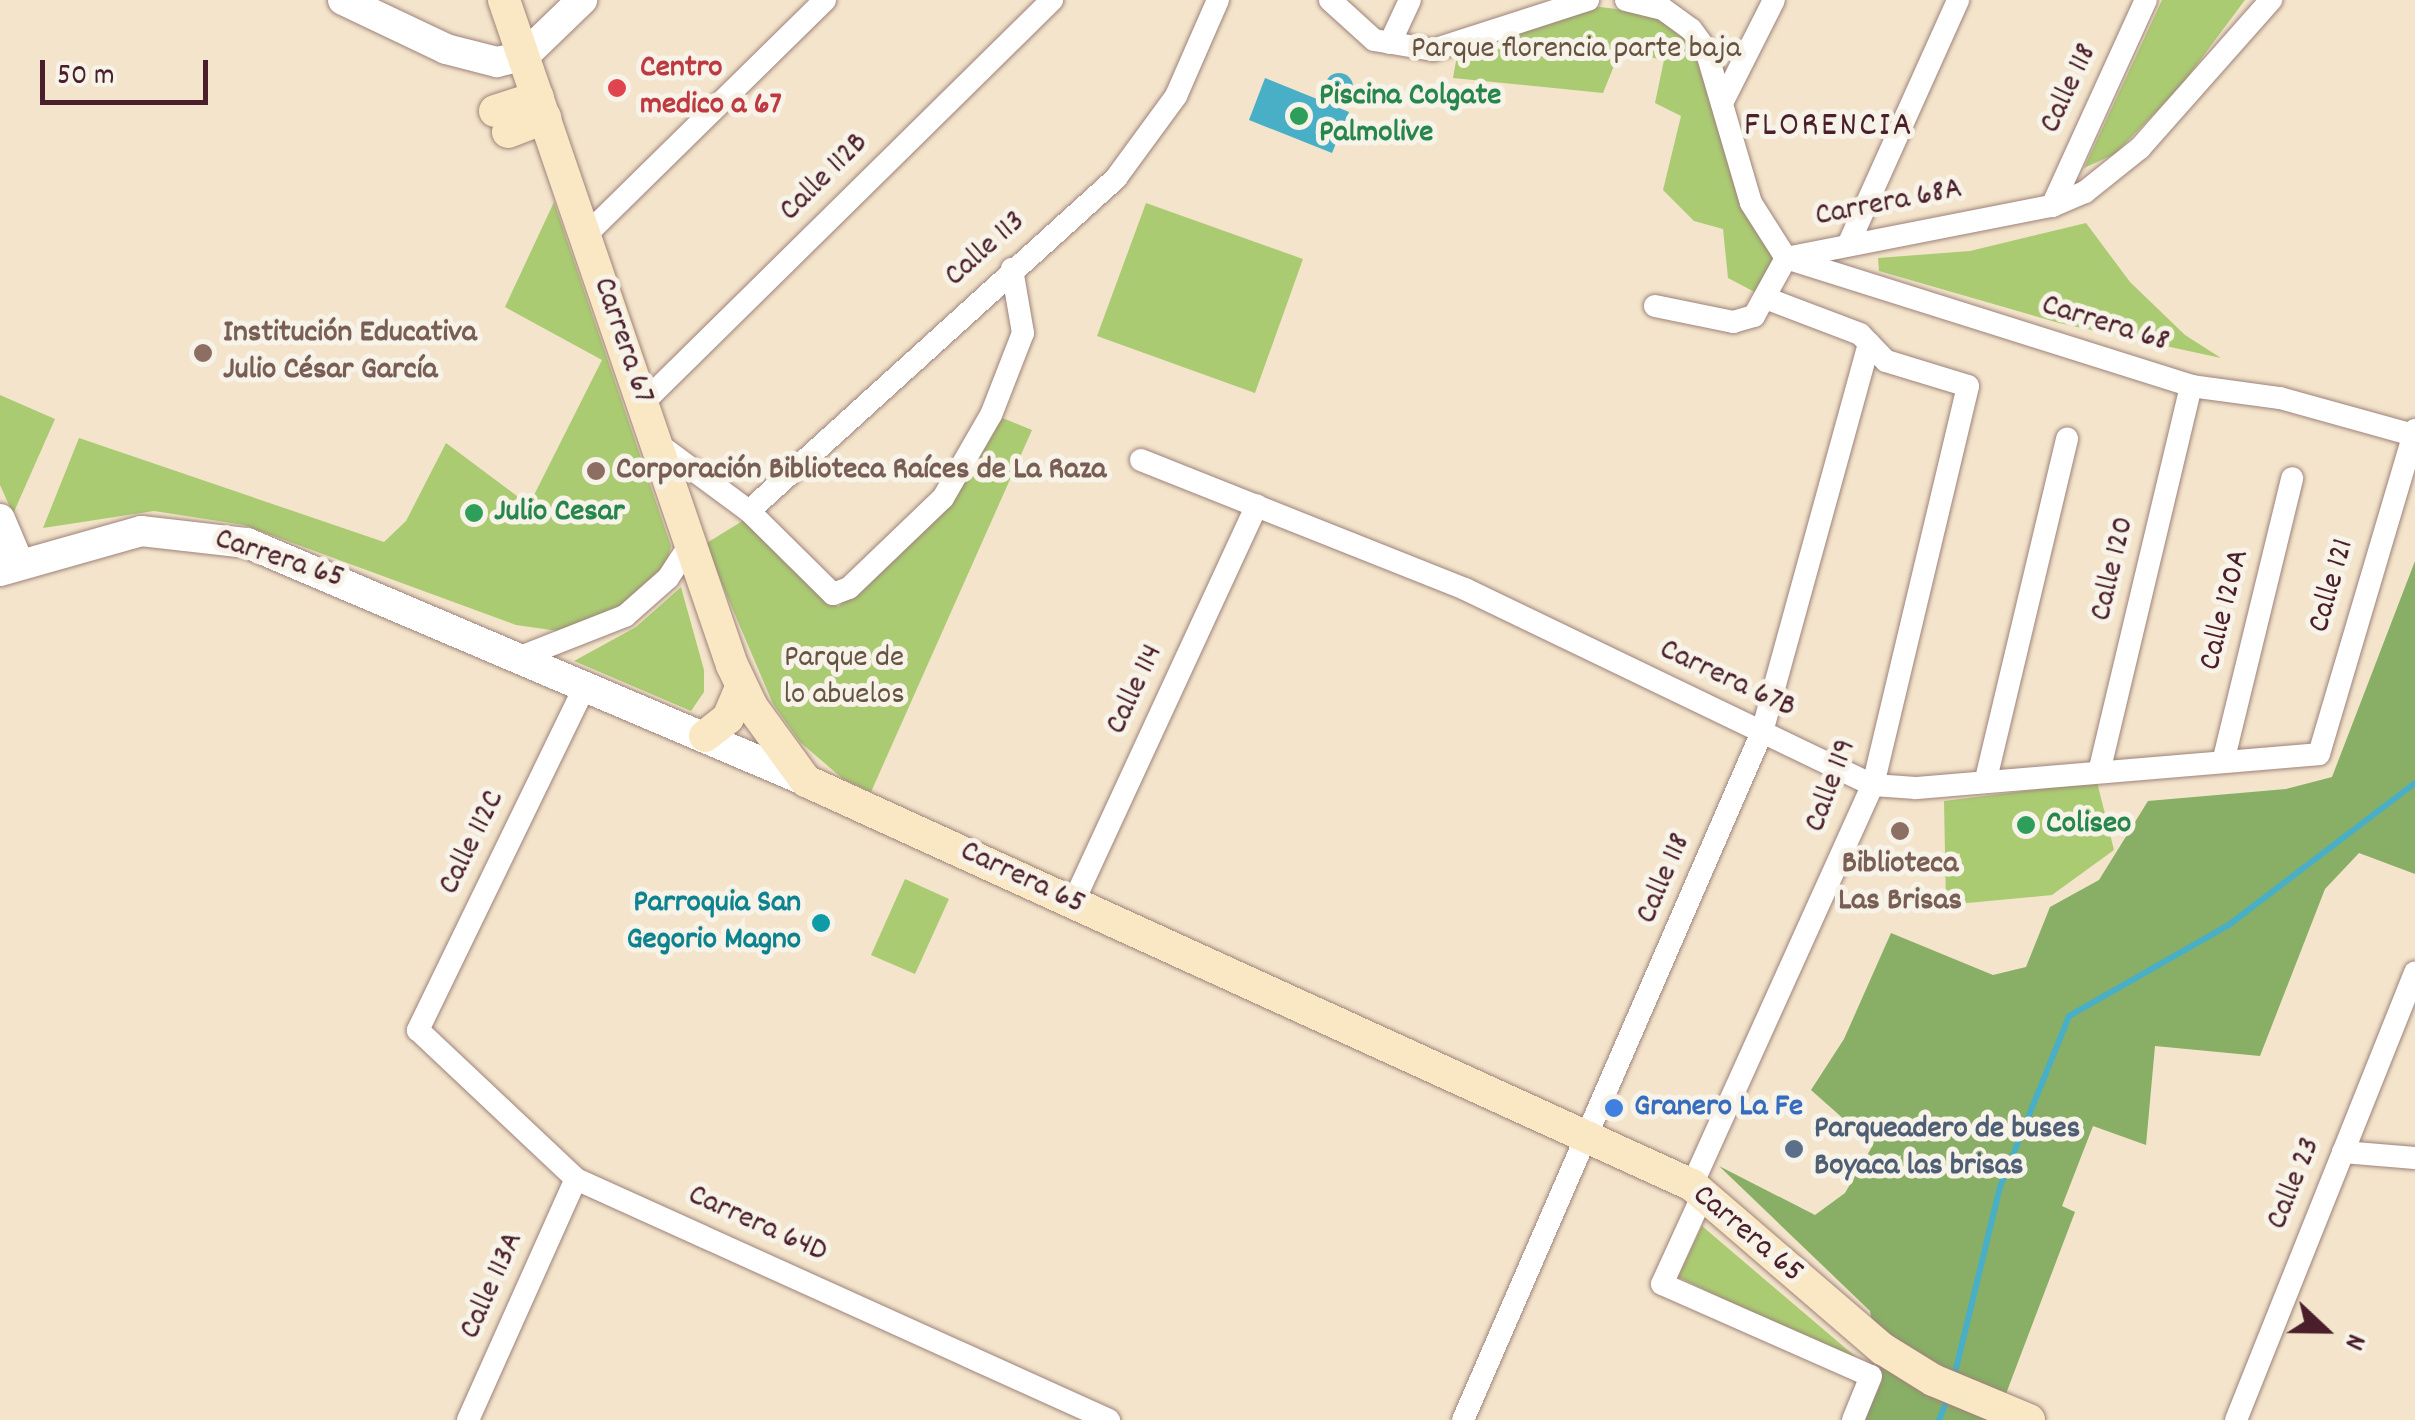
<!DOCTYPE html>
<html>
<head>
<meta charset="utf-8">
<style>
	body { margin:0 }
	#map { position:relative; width:2415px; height:1420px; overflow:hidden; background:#f3e4cb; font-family:Dekko,sans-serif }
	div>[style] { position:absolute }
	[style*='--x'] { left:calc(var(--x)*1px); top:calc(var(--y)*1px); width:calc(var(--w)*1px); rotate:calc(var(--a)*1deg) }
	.green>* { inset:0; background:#abcb73 }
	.forest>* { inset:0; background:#88af65 }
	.water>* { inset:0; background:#48afc7 }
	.round { border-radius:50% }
	.stream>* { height:6px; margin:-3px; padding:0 3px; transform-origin:3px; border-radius:3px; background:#48afc7 }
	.roads { filter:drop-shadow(0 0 2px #9e827b) drop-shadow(0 0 2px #9e827b) }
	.minor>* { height:22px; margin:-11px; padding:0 11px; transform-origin:11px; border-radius:11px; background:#fff }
	.tertiary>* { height:30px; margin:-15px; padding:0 15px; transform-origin:15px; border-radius:15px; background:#fff }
	.secondary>* { height:32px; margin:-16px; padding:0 16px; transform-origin:16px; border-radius:16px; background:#fae7c3 }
	.dots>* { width:28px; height:28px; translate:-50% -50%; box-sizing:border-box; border:5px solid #f7f3e8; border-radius:50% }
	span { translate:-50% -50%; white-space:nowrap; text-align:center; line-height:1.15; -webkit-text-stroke:10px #f7f3e8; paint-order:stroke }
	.park-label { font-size:32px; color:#675341 }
	.health-label { font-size:32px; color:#be3a42; font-weight:700 }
	.left { translate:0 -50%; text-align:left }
	.street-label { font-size:32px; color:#4a1f2b }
	.leisure-label { font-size:32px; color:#27864d; font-weight:700 }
	.education-label { font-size:32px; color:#785e54; font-weight:700 }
	.culture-label { font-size:32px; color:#0d838f; font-weight:700 }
	.right { translate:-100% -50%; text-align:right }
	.shop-label { font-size:32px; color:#366cbe; font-weight:700 }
	.service-label { font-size:32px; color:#4e5e75; font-weight:700 }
	.neighbourhood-label { font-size:35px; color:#4a1f2b; letter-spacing:2.5px }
	.north { position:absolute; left:2275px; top:1280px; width:100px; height:100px; -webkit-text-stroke:8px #f7f3e8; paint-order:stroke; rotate:112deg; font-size:28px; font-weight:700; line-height:40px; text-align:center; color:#4a1f2b }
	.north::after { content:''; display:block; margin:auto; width:35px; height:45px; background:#4a1f2b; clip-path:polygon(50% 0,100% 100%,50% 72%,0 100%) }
	.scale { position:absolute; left:40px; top:60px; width:168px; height:45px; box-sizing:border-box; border:5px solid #4a1f2b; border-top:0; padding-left:12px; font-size:30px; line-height:35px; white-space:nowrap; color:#4a1f2b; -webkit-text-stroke:8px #f7f3e8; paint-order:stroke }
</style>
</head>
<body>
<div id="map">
	<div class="green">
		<div style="clip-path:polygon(2162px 0,2245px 0,2180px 87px,2115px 154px,2084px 168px)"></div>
		<div style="clip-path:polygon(1600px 7px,1649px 13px,1687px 39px,1786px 258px,1768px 299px,1728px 278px,1723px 229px,1694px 221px,1663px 190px,1681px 116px,1655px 103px,1664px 60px,1620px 51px,1603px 93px,1453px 78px,1459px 44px,1539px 13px)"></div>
		<div style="clip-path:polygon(554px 202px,671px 546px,666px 565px,632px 604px,558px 631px,516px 625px,244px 525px,154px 511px,43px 528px,79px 438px,384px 542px,406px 521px,446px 443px,529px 505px,602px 360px,505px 307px)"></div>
		<div style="clip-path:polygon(1146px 203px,1303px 259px,1255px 393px,1097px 336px)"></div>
		<div style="clip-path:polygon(2086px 223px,2130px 282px,2185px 335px,2221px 358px,2059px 323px,1879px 271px,1878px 258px,1970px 251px)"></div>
		<div style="clip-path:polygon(0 395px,55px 419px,13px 514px,0 485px)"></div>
		<div style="clip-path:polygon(995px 415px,1032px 430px,871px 792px,843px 779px,800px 742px,773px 704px,705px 544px,749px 517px,838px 607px,948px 502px)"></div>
		<div style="clip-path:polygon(681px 587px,704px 670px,704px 692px,691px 711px,574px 661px,636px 627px)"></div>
		<div style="clip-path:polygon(2097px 782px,2114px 850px,2052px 895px,1946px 905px,1944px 801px)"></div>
		<div style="clip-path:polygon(905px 879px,949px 899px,915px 974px,871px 955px)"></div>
		<div style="clip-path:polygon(1702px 1226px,1870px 1369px,1678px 1277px)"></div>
	</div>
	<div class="forest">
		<div style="clip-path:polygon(2415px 561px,2415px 874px,2359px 853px,2325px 889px,2260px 1056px,2155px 1046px,2146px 1145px,2093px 1126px,2062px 1206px,2075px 1212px,1996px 1420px,1865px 1420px,1882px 1380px,1870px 1311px,1719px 1166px,1815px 1215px,1845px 1193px,1873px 1145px,1811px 1090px,1844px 1039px,1891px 933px,1993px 975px,2026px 967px,2050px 907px,2099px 880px,2148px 801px,2286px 789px,2332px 777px)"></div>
	</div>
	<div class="water">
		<div class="round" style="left:1325px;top:73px;width:28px;height:28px"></div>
		<div style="clip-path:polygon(1265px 78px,1349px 112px,1332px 153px,1249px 120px)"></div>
	</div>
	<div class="stream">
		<div style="--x:1954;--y:1377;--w:195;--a:-76.4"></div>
		<div style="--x:2000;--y:1187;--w:184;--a:-68"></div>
		<div style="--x:2069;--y:1016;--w:185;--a:-29.7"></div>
		<div style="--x:2230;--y:924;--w:233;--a:-37.3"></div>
		<div style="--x:1939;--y:1420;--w:24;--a:-68"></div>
	</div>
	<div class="roads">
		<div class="minor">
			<div style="--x:1330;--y:0;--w:59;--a:42.3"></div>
			<div style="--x:1374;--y:40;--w:60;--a:9.6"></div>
			<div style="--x:1433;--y:50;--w:163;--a:-17.9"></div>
			<div style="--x:1626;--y:0;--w:38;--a:14"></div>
			<div style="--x:1663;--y:9;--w:34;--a:36"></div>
			<div style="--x:1691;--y:29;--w:26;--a:54"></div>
			<div style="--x:1706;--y:50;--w:159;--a:73.6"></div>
			<div style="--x:1751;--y:203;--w:65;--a:57.5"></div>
			<div style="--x:1390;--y:43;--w:47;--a:-65.1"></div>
			<div style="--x:1722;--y:103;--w:115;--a:-63.2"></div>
			<div style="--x:2052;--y:206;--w:226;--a:-65.5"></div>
			<div style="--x:586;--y:235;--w:335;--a:-44.5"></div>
			<div style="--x:1849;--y:243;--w:266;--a:-65.8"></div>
			<div style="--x:1786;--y:258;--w:425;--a:17.5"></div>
			<div style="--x:2191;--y:386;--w:90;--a:7.7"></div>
			<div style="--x:2280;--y:398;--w:135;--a:15.5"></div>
			<div style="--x:1786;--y:258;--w:271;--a:-11.1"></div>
			<div style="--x:2052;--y:206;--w:36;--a:-23"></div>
			<div style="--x:2085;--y:192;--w:70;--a:-38.7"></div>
			<div style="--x:2140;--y:148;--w:198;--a:-48.5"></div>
			<div style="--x:1655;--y:306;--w:80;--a:11.6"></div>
			<div style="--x:1733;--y:322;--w:22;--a:-16"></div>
			<div style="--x:1754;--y:316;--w:66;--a:-61.1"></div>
			<div style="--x:644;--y:402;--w:573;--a:-44.58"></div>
			<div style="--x:658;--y:444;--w:113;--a:36.4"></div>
			<div style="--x:749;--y:511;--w:118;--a:44.7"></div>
			<div style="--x:833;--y:594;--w:17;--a:-21"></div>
			<div style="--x:849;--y:588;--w:130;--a:-43.8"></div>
			<div style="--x:943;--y:498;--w:96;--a:-60"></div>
			<div style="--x:991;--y:415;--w:88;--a:-68.7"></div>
			<div style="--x:1023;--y:333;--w:65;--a:-99.8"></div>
			<div style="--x:1141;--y:460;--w:349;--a:21.7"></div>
			<div style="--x:1465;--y:589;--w:453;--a:25.7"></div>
			<div style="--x:1873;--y:785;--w:43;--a:4"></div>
			<div style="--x:1916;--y:788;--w:404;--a:-4.8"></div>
			<div style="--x:2319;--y:754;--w:338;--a:-73.5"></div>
			<div style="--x:749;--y:511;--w:496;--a:-42.2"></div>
			<div style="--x:1116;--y:178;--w:102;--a:-53.8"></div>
			<div style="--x:1176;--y:96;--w:105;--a:-66.4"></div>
			<div style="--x:523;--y:656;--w:110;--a:-21.4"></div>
			<div style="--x:625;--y:616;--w:57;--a:-41.5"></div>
			<div style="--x:668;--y:578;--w:42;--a:-56.7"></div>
			<div style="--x:586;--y:684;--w:385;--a:115.9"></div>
			<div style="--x:418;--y:1030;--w:217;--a:43.3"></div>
			<div style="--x:576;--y:1179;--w:585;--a:24.33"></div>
			<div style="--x:2224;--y:758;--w:288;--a:-76.3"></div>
			<div style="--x:2100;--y:768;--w:393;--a:-76.6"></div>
			<div style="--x:1986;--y:779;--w:350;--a:-76.6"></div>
			<div style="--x:1073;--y:903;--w:438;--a:-65.2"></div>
			<div style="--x:2343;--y:1152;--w:72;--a:4.8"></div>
			<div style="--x:1692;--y:1185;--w:439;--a:-65.7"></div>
			<div style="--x:1873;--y:785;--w:410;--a:-76.6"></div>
			<div style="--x:1968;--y:386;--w:86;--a:-163"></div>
			<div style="--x:1886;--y:361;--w:37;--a:-134"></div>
			<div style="--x:1860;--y:334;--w:98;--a:-159.2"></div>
			<div style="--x:1704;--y:1192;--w:101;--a:114.5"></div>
			<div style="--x:1662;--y:1284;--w:228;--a:23.8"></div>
			<div style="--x:1871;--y:1376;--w:48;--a:112.2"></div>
			<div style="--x:468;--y:1420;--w:264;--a:-65.9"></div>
			<div style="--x:1463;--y:1420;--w:750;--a:-66.51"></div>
			<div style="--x:1762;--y:732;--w:403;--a:-74.6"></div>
			<div style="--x:2236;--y:1420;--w:482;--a:-68.2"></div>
		</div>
		<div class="tertiary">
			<div style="--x:343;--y:0;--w:114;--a:25.4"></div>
			<div style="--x:446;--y:49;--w:53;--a:14.3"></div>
			<div style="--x:497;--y:62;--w:28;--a:-13"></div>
			<div style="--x:524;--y:56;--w:81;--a:-44"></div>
			<div style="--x:0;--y:519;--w:49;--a:67.1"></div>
			<div style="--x:0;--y:571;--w:147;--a:-15.8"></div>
			<div style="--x:141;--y:531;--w:107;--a:6.5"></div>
			<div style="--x:247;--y:543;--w:608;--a:23.06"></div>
		</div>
		<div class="secondary">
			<div style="--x:504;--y:0;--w:703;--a:71.08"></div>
			<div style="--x:732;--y:665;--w:47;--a:64.5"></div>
			<div style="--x:752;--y:707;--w:92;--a:53.9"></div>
			<div style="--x:806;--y:781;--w:974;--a:24.51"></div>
			<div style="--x:1692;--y:1185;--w:252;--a:40.7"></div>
			<div style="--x:1883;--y:1349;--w:59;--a:31.8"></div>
			<div style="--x:1933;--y:1380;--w:104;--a:22.6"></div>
			<div style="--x:495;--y:111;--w:45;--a:-18"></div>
			<div style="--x:508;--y:132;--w:40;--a:-21"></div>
			<div style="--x:705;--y:736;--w:29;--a:-38"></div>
			<div style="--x:728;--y:718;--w:34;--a:-67"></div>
		</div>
	</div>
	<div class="dots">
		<div style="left:617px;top:88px;background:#e0444e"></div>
		<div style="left:1299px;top:116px;background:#2e9e5b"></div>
		<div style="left:203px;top:353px;background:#8d6e63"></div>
		<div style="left:596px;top:471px;background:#8d6e63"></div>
		<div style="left:474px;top:513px;background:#2e9e5b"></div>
		<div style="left:2026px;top:825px;background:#2e9e5b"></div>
		<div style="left:1900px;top:831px;background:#8d6e63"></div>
		<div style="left:821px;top:923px;background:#0f9aa8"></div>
		<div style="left:1614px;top:1108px;background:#3f7fe0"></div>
		<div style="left:1794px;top:1149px;background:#5c6f8a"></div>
	</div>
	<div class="park-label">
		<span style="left:1576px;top:50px">Parque florencia parte baja</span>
		<span style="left:844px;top:678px">Parque de<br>lo abuelos</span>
	</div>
	<div class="health-label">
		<span class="left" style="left:640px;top:88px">Centro<br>medico a 67</span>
	</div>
	<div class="street-label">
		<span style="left:2070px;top:89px;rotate:-65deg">Calle 118</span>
		<span style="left:825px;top:178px;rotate:-45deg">Calle 112B</span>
		<span style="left:1889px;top:204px;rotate:-11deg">Carrera 68A</span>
		<span style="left:986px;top:250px;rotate:-42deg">Calle 113</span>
		<span style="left:2105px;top:325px;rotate:17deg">Carrera 68</span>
		<span style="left:622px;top:341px;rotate:71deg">Carrera 67</span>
		<span style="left:279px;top:560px;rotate:18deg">Carrera 65</span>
		<span style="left:2114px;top:569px;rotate:-77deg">Calle 120</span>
		<span style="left:2333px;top:586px;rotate:-74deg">Calle 121</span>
		<span style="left:2226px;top:610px;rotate:-76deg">Calle 120A</span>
		<span style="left:1727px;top:680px;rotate:25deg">Carrera 67B</span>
		<span style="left:1136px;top:690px;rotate:-65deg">Calle 114</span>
		<span style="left:1832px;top:786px;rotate:-70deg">Calle 119</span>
		<span style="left:473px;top:843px;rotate:-64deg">Calle 112C</span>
		<span style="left:1022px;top:879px;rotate:25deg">Carrera 65</span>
		<span style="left:1665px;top:879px;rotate:-67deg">Calle 118</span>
		<span style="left:2295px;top:1184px;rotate:-68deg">Calle 23</span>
		<span style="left:757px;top:1225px;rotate:24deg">Carrera 64D</span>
		<span style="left:1747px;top:1235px;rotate:40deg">Carrera 65</span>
		<span style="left:493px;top:1286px;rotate:-66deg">Calle 113A</span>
	</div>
	<div class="leisure-label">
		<span class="left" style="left:1319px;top:116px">Piscina Colgate<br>Palmolive</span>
		<span class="left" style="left:494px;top:513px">Julio Cesar</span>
		<span class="left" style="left:2046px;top:825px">Coliseo</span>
	</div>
	<div class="education-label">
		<span class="left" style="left:223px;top:353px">Institución Educativa<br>Julio César García</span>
		<span class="left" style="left:616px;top:471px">Corporación Biblioteca Raíces de La Raza</span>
		<span style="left:1900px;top:884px">Biblioteca<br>Las Brisas</span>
	</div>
	<div class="culture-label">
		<span class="right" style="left:801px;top:923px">Parroquia San<br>Gegorio Magno</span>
	</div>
	<div class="shop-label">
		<span class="left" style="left:1634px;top:1108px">Granero La Fe</span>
	</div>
	<div class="service-label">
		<span class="left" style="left:1814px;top:1149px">Parqueadero de buses<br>Boyaca las brisas</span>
	</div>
	<div class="neighbourhood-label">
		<span style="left:1829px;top:127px">FLORENCIA</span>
	</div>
	<div class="north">N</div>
	<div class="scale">50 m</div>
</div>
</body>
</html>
